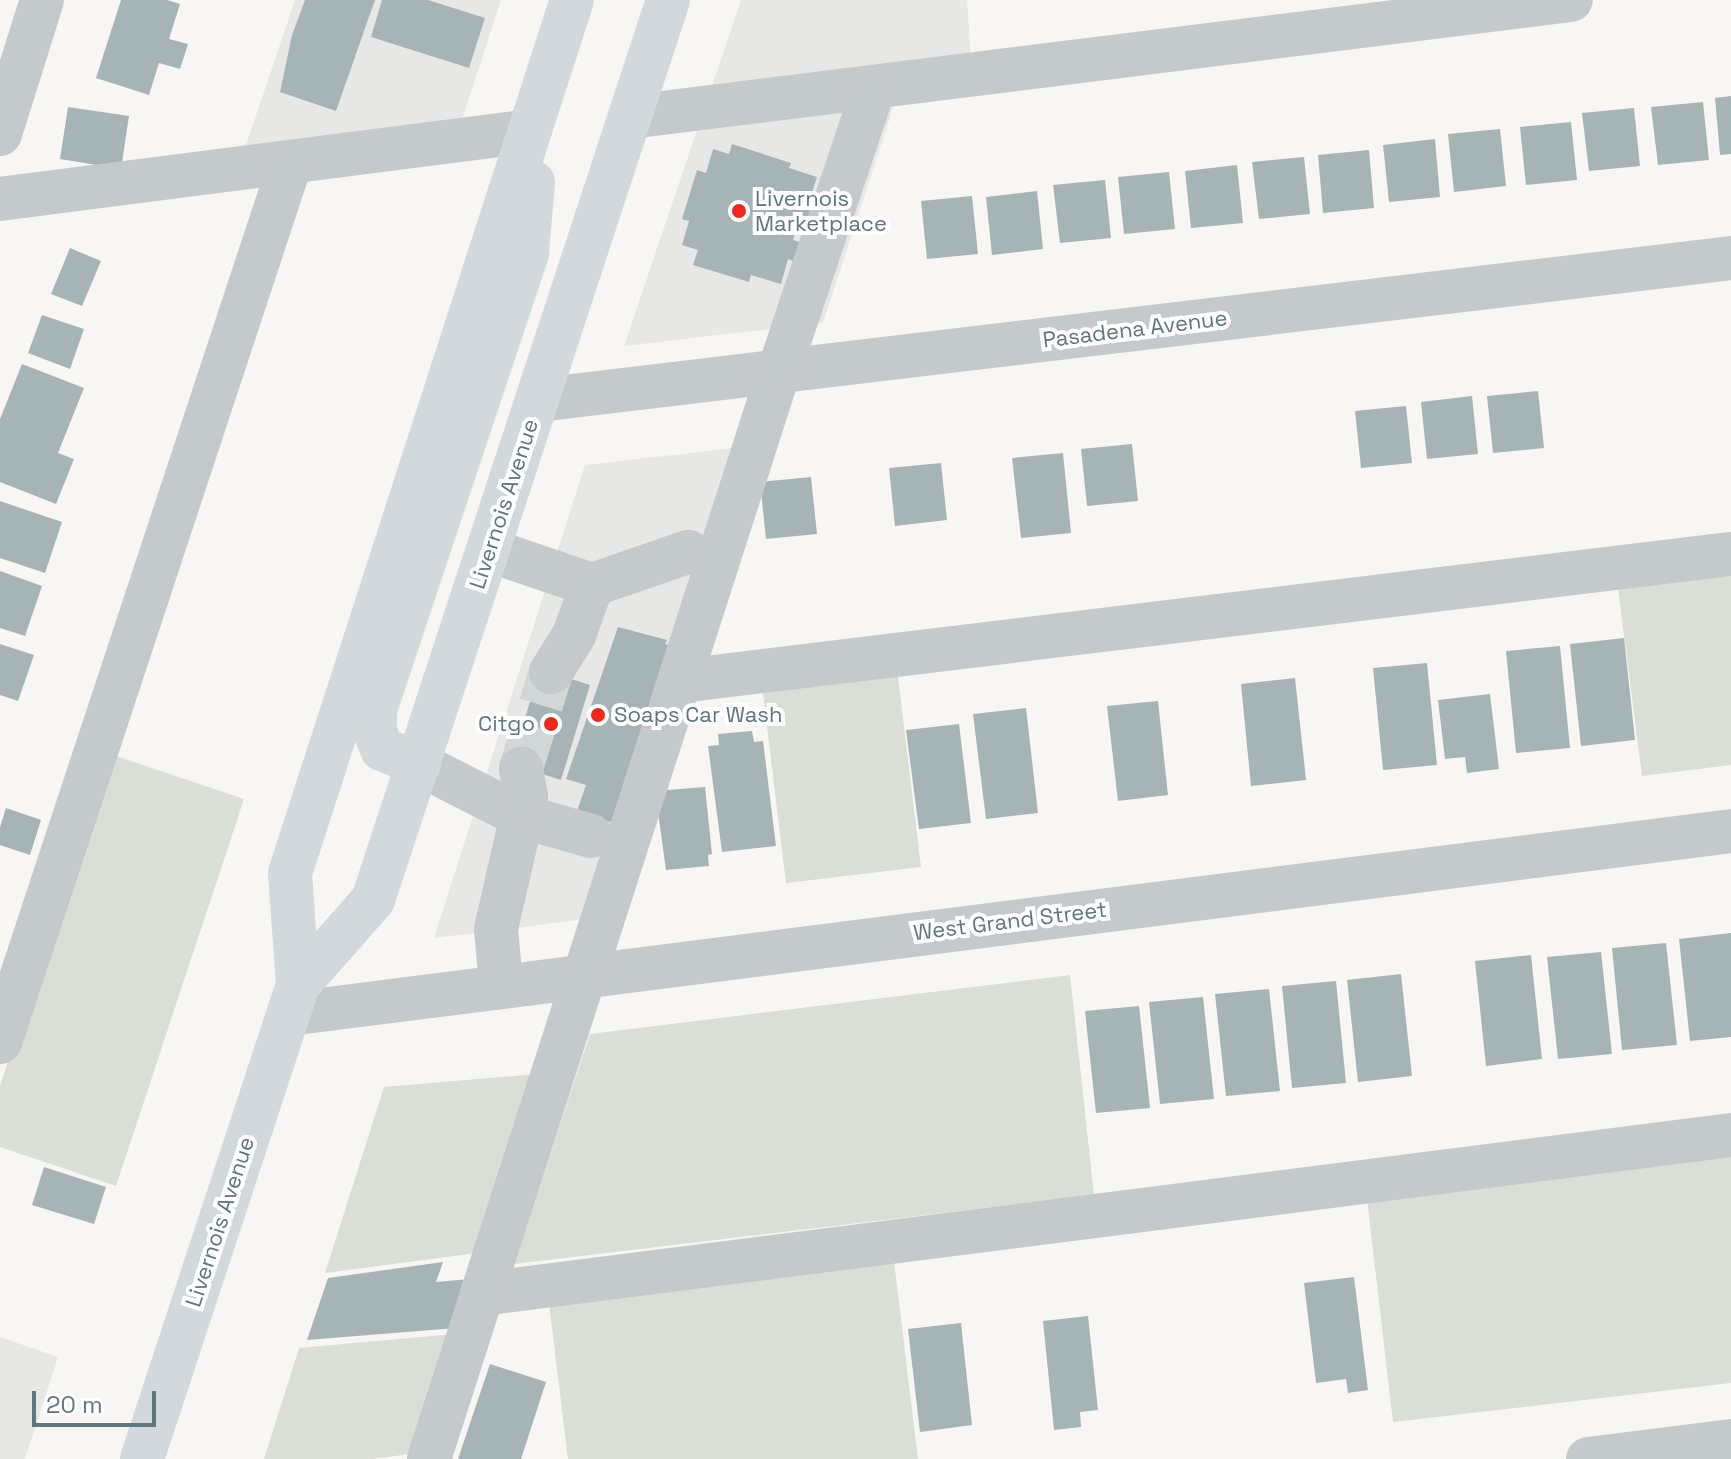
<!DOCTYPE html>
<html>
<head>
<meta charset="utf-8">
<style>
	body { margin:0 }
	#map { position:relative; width:1731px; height:1459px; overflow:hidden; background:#f7f6f3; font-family:"Space Grotesk",sans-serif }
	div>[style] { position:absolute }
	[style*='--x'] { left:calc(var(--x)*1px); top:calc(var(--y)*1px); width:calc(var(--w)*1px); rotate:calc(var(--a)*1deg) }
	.built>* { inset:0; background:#e7e8e6 }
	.green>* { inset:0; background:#d9dfd4 }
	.building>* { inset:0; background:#a7b4b7 }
	.minor-tunnel>* { height:44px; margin-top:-22px; transform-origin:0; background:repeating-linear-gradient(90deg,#d1d6d6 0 44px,transparent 0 66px) }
	.minor>* { height:44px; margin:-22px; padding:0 22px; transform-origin:22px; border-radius:22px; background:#c4c9cb }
	.major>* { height:44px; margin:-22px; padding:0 22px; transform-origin:22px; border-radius:22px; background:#d2d9dc }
	.dots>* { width:22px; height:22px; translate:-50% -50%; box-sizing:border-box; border:4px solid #fff; border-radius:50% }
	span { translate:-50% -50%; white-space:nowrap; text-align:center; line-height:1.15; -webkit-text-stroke:8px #fff; paint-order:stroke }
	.poi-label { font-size:22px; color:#5f7780 }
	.left { translate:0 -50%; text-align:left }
	.right { translate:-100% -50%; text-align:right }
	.street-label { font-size:22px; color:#5f7780 }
	.scale { position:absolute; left:32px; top:1391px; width:124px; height:36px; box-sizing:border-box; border:4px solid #5f7780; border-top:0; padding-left:10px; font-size:24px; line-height:28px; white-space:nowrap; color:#5f7780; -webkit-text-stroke:6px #fff; paint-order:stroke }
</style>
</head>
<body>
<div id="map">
	<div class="built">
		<div style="clip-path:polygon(295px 0,501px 0,459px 129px,244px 151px)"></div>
		<div style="clip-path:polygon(741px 0,967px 0,973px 92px,895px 102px,823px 323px,624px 346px)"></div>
		<div style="clip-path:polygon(743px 447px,585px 919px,434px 938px,585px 465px)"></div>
		<div style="clip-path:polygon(0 1337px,58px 1357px,25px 1459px,0 1459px)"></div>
	</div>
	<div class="green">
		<div style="clip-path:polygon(1731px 566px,1731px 765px,1642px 776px,1617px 580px)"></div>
		<div style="clip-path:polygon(897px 669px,921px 867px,786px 883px,762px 685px)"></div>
		<div style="clip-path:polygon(110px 754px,244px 799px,116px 1186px,0 1147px,0 1086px)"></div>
		<div style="clip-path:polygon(1070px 975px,1094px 1195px,514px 1264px,590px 1034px)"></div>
		<div style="clip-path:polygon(536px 1074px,477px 1253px,325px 1273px,384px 1087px)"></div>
		<div style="clip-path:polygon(1731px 1157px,1731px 1383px,1393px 1422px,1367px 1199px)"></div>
		<div style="clip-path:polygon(893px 1253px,918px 1459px,568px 1459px,548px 1295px)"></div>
		<div style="clip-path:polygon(454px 1334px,410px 1454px,373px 1459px,264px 1459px,299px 1348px)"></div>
	</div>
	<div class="building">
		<div style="clip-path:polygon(121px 0,167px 0,180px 4px,169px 39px,188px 44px,180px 69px,159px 63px,149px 95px,96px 78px)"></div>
		<div style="clip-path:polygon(305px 0,375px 0,336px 111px,280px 92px,292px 35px)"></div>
		<div style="clip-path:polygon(382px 0,428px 0,485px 18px,469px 68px,371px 37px)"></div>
		<div style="clip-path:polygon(1731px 96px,1731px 154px,1720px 155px,1715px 98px)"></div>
		<div style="clip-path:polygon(1703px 102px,1709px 160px,1658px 165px,1651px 107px)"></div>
		<div style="clip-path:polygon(68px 107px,129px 116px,121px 169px,60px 159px)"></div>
		<div style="clip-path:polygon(1634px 108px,1640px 166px,1589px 171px,1582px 113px)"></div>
		<div style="clip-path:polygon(1571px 122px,1577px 180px,1526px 185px,1520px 127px)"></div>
		<div style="clip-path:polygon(1500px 129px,1506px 186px,1454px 192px,1448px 134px)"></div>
		<div style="clip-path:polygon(1435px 139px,1440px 197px,1389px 202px,1383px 145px)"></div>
		<div style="clip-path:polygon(732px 144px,791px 163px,789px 168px,817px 177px,810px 199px,815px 201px,808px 225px,798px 223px,793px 240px,803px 243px,796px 262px,788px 259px,781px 284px,751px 275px,749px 282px,693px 265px,698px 250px,682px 245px,689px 221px,682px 219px,697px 170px,706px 173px,713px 149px,729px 154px)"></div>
		<div style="clip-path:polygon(1369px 150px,1374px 208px,1323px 213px,1318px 155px)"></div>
		<div style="clip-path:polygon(1304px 157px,1310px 214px,1259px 219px,1252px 162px)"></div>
		<div style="clip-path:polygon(1237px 165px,1243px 223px,1191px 228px,1185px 171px)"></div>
		<div style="clip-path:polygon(1169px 172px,1175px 229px,1124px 234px,1118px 177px)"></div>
		<div style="clip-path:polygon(1105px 180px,1111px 238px,1060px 243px,1053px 185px)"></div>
		<div style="clip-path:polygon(1037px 191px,1043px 249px,992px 255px,986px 197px)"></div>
		<div style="clip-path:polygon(972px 196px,978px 254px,927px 259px,921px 201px)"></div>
		<div style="clip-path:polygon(70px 248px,101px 261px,82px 306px,51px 294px)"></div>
		<div style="clip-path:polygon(42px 315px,84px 329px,70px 369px,28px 353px)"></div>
		<div style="clip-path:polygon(22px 364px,84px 388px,58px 453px,74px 459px,56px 504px,0 482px,0 419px)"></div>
		<div style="clip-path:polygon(1538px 391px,1544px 448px,1493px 453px,1487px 396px)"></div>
		<div style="clip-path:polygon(1472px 396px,1478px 454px,1427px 459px,1421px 402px)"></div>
		<div style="clip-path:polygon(1406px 406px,1412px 463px,1361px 468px,1355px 411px)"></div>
		<div style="clip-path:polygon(1132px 444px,1138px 501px,1087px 506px,1081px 449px)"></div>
		<div style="clip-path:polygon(1063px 453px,1071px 533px,1021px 538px,1012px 458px)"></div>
		<div style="clip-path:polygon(941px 463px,947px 520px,895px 526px,889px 468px)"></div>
		<div style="clip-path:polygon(811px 477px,817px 534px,766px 539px,760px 482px)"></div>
		<div style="clip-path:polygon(0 501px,62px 522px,45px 573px,0 558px)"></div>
		<div style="clip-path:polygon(0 571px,42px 586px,25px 636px,0 628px)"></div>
		<div style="clip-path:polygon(618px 627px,667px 640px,665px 644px,675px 647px,616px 824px,577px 811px,586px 785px,566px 779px)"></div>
		<div style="clip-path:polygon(1624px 638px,1635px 740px,1581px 746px,1570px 644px)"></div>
		<div style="clip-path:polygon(0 644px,34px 655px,18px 701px,0 695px)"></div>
		<div style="clip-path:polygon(1560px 646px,1570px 748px,1516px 753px,1506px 651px)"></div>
		<div style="clip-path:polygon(1427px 663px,1437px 765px,1383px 770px,1373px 668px)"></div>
		<div style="clip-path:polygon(540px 669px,590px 685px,561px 780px,511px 764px)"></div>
		<div style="clip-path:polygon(1295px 678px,1306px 780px,1251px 786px,1241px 684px)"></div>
		<div style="clip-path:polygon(1490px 694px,1499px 769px,1467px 773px,1465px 757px,1445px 759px,1438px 700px)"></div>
		<div style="clip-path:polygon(1158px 701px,1168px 795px,1118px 801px,1107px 706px)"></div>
		<div style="clip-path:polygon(1026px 708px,1038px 813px,986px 819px,973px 714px)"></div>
		<div style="clip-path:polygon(959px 724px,971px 823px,919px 829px,906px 730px)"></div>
		<div style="clip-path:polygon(752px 731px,754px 742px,763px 741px,776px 846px,722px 852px,708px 746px,719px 745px,718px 734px)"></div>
		<div style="clip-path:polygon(705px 787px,712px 854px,708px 855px,709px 866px,666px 870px,655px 791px)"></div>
		<div style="clip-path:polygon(6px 808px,41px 820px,30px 855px,0 845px,0 827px)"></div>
		<div style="clip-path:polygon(1731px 933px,1731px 1037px,1690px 1041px,1679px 939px)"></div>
		<div style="clip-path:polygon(1666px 943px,1677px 1045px,1622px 1050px,1612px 948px)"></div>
		<div style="clip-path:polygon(1601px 952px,1612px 1054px,1558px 1059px,1547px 957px)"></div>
		<div style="clip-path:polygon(1531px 955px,1542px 1059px,1486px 1066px,1475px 961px)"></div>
		<div style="clip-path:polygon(1401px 974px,1412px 1076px,1358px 1082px,1347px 980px)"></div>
		<div style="clip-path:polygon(1336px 981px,1346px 1083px,1292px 1088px,1282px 986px)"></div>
		<div style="clip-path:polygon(1269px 989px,1280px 1091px,1226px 1096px,1215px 994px)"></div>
		<div style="clip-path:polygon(1203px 997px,1214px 1099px,1160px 1104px,1149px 1002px)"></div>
		<div style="clip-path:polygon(1139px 1006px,1150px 1108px,1096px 1113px,1085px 1011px)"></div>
		<div style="clip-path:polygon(44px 1167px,106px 1187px,94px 1224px,32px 1205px)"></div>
		<div style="clip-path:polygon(443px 1262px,436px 1282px,470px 1279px,456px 1328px,307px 1340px,328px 1278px)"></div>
		<div style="clip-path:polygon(1354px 1277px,1368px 1390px,1348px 1393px,1346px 1379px,1316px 1383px,1304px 1283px)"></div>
		<div style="clip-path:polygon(1088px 1316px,1098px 1410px,1080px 1412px,1081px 1427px,1054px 1430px,1043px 1321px)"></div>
		<div style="clip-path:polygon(961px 1323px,972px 1425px,920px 1432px,908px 1329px)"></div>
		<div style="clip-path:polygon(490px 1364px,546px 1382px,521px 1459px,458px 1459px)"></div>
	</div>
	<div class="minor-tunnel">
		<div style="--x:521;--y:768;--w:101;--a:-72.6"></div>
	</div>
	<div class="minor">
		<div style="--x:630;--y:117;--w:948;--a:-7.09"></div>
		<div style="--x:0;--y:134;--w:140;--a:-72.6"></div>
		<div style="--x:0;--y:199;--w:534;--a:-7.31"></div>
		<div style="--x:539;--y:400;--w:1200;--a:-6.79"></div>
		<div style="--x:489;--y:550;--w:109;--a:18.8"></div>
		<div style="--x:592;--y:585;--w:102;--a:-19"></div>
		<div style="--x:551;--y:672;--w:44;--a:-58.1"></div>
		<div style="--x:574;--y:635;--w:53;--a:-70.2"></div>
		<div style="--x:681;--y:681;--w:1058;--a:-6.9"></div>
		<div style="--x:419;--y:764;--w:114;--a:27"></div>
		<div style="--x:521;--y:816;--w:73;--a:15.9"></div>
		<div style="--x:501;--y:985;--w:56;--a:-95.1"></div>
		<div style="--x:496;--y:929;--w:135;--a:-77.2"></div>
		<div style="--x:526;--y:797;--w:29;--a:-100"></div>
		<div style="--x:289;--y:1014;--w:1454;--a:-7.23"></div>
		<div style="--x:0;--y:1042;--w:925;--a:-71.72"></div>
		<div style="--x:482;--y:1294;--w:1259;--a:-7.25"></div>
		<div style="--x:429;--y:1459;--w:1143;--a:-72.17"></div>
		<div style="--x:779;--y:371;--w:299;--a:-71.5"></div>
		<div style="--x:1588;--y:1459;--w:144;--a:-7.2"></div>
	</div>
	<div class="major">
		<div style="--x:419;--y:764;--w:40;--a:-158"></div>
		<div style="--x:382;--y:749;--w:18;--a:-112"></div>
		<div style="--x:375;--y:732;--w:22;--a:-90"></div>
		<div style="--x:375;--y:710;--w:483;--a:-71.6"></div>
		<div style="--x:527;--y:252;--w:70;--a:-85.1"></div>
		<div style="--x:298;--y:985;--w:113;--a:-48.6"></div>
		<div style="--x:373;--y:900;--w:947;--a:-71.85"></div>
		<div style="--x:142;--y:1459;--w:499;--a:-71.8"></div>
		<div style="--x:298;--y:985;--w:112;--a:-94.1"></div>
		<div style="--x:290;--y:873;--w:917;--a:-72.1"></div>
	</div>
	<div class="dots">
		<div style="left:739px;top:211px;background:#f02a1a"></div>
		<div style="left:598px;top:715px;background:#f02a1a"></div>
		<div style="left:551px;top:724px;background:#f02a1a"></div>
	</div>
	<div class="poi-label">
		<span class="left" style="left:755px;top:211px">Livernois<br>Marketplace</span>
		<span class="left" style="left:614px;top:715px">Soaps Car Wash</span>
		<span class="right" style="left:535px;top:724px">Citgo</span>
	</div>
	<div class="street-label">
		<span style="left:1135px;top:329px;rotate:-7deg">Pasadena Avenue</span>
		<span style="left:504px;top:504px;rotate:-72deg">Livernois Avenue</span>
		<span style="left:1010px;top:921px;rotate:-7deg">West Grand Street</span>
		<span style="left:220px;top:1222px;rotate:-72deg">Livernois Avenue</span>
	</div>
	<div class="scale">20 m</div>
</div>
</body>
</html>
